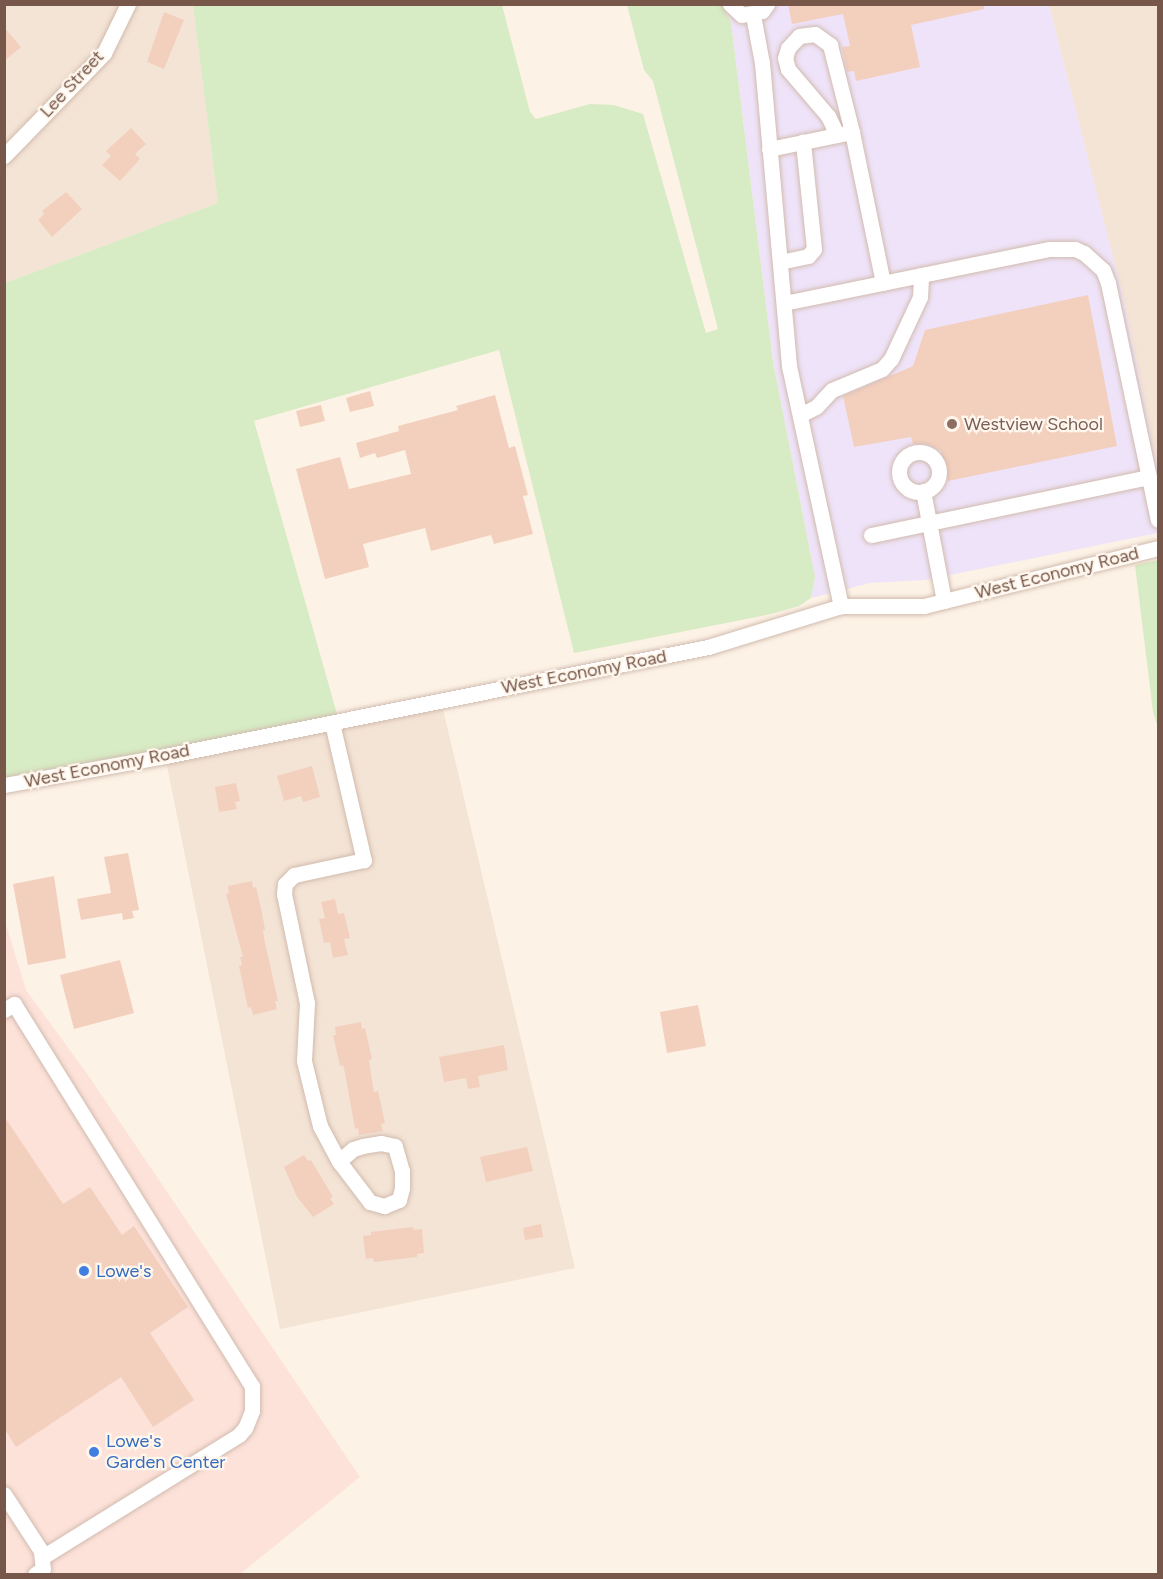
<!DOCTYPE html>
<html>
<head>
<meta charset="utf-8">
<style>
	body { margin:0 }
	#map { position:relative; width:1163px; height:1579px; overflow:hidden; background:#fdf2e6; font-family:Figtree,sans-serif }
	div>[style] { position:absolute }
	[style*='--x'] { left:calc(var(--x)*1px); top:calc(var(--y)*1px); width:calc(var(--w)*1px); rotate:calc(var(--a)*1deg) }
	.residential>* { inset:0; background:#f4e4d5 }
	.commercial>* { inset:0; background:#fde2da }
	.education>* { inset:0; background:#efe3f9 }
	.green>* { inset:0; background:#d7ebc4 }
	.building>* { inset:0; background:#f3cfbe }
	.roads { filter:drop-shadow(0 0 2px #d1bbae) drop-shadow(0 0 2px #d1bbae) }
	.minor>* { height:15px; margin:-7.5px; padding:0 7.5px; transform-origin:7.5px; border-radius:7.5px; background:#fff }
	.minor>.ring { margin:-7.5px; padding:0; box-sizing:content-box; background:none; border:15px solid #fff; border-radius:50% }
	.dots>* { width:16px; height:16px; translate:-50% -50%; box-sizing:border-box; border:3px solid #fff7ed; border-radius:50% }
	span { translate:-50% -50%; white-space:nowrap; text-align:center; line-height:1.15; -webkit-text-stroke:4.5px #fff7ed; paint-order:stroke }
	.street-label { font-size:18px; color:#77574a }
	.education-label { font-size:18px; color:#785e54 }
	.left { translate:0 -50%; text-align:left }
	.shop-label { font-size:18px; color:#366cbe }
	.frame { position:absolute; inset:0; border:6px solid #77574a; pointer-events:none }
</style>
</head>
<body>
<div id="map">
	<div class="residential">
		<div style="clip-path:polygon(5px 5px,193px 5px,218px 203px,5px 283px)"></div>
		<div style="clip-path:polygon(1049px 5px,1158px 5px,1158px 470px,1125px 304px)"></div>
		<div style="clip-path:polygon(441px 701px,575px 1268px,280px 1329px,165px 756px)"></div>
	</div>
	<div class="commercial">
		<div style="clip-path:polygon(4px 918px,26px 990px,88px 1075px,360px 1477px,240px 1574px,5px 1574px)"></div>
	</div>
	<div class="education">
		<div style="clip-path:polygon(723px 5px,1049px 5px,1125px 304px,1158px 470px,1158px 533px,925px 580px,870px 583px,811px 598px,815px 577px,773px 362px,731px 23px)"></div>
	</div>
	<div class="green">
		<div style="clip-path:polygon(193px 5px,502px 5px,530px 112px,536px 119px,590px 104px,614px 105px,643px 114px,706px 333px,718px 329px,653px 81px,644px 70px,627px 5px,723px 5px,731px 23px,773px 362px,815px 577px,811px 598px,799px 606px,771px 614px,574px 653px,499px 350px,254px 421px,339px 721px,5px 785px,5px 283px,218px 203px)"></div>
		<div style="clip-path:polygon(1158px 560px,1158px 728px,1153px 712px,1135px 565px)"></div>
	</div>
	<div class="building">
		<div style="clip-path:polygon(788px 4px,984px 4px,984px 9px,911px 25px,920px 67px,856px 81px,854px 71px,847px 72px,842px 47px,850px 46px,843px 14px,792px 24px)"></div>
		<div style="clip-path:polygon(164px 12px,184px 20px,164px 69px,147px 62px)"></div>
		<div style="clip-path:polygon(4px 27px,21px 47px,4px 61px)"></div>
		<div style="clip-path:polygon(131px 128px,146px 144px,135px 154px,140px 159px,120px 181px,102px 165px,111px 156px,106px 151px)"></div>
		<div style="clip-path:polygon(66px 192px,82px 209px,52px 237px,38px 220px,44px 214px,42px 211px)"></div>
		<div style="clip-path:polygon(1088px 295px,1117px 446px,948px 481px,941px 451px,927px 444px,913px 444px,911px 437px,854px 447px,843px 396px,913px 366px,925px 330px)"></div>
		<div style="clip-path:polygon(370px 391px,374px 406px,350px 412px,346px 398px)"></div>
		<div style="clip-path:polygon(495px 395px,509px 448px,515px 446px,528px 495px,523px 496px,533px 534px,494px 544px,491px 535px,431px 551px,425px 528px,363px 544px,369px 567px,325px 579px,296px 469px,340px 457px,349px 489px,411px 474px,405px 450px,377px 458px,375px 453px,360px 458px,356px 443px,399px 431px,398px 426px,458px 410px,456px 406px)"></div>
		<div style="clip-path:polygon(321px 405px,325px 421px,300px 427px,296px 411px)"></div>
		<div style="clip-path:polygon(312px 766px,320px 797px,303px 802px,301px 796px,284px 801px,277px 776px)"></div>
		<div style="clip-path:polygon(236px 783px,240px 801px,235px 802px,237px 809px,219px 812px,215px 787px)"></div>
		<div style="clip-path:polygon(128px 853px,139px 910px,132px 911px,134px 918px,123px 920px,122px 913px,81px 920px,77px 899px,111px 893px,104px 857px)"></div>
		<div style="clip-path:polygon(54px 876px,66px 958px,28px 965px,13px 884px)"></div>
		<div style="clip-path:polygon(252px 881px,253px 888px,256px 887px,262px 913px,265px 930px,263px 930px,264px 938px,278px 1001px,275px 1001px,277px 1009px,253px 1015px,251px 1007px,248px 1008px,239px 966px,242px 965px,240px 957px,243px 957px,226px 894px,229px 893px,228px 886px)"></div>
		<div style="clip-path:polygon(335px 899px,338px 914px,344px 913px,350px 938px,344px 939px,348px 955px,333px 958px,330px 942px,324px 943px,319px 919px,325px 918px,321px 902px)"></div>
		<div style="clip-path:polygon(120px 960px,134px 1013px,74px 1029px,60px 975px)"></div>
		<div style="clip-path:polygon(698px 1005px,706px 1046px,667px 1053px,660px 1012px)"></div>
		<div style="clip-path:polygon(361px 1022px,362px 1029px,365px 1028px,372px 1059px,369px 1060px,370px 1068px,374px 1092px,378px 1091px,385px 1123px,381px 1124px,383px 1131px,359px 1135px,358px 1128px,355px 1129px,345px 1073px,343px 1065px,340px 1066px,333px 1035px,336px 1035px,335px 1027px)"></div>
		<div style="clip-path:polygon(504px 1045px,508px 1070px,478px 1076px,480px 1087px,468px 1089px,466px 1078px,444px 1082px,439px 1057px)"></div>
		<div style="clip-path:polygon(4px 1116px,63px 1204px,90px 1187px,122px 1235px,134px 1226px,188px 1307px,150px 1333px,194px 1400px,153px 1427px,121px 1377px,16px 1447px,4px 1428px)"></div>
		<div style="clip-path:polygon(527px 1147px,533px 1171px,486px 1182px,480px 1157px)"></div>
		<div style="clip-path:polygon(304px 1155px,308px 1161px,311px 1160px,333px 1197px,330px 1198px,334px 1204px,313px 1217px,297px 1197px,284px 1167px)"></div>
		<div style="clip-path:polygon(541px 1224px,543px 1237px,525px 1240px,523px 1228px)"></div>
		<div style="clip-path:polygon(413px 1227px,414px 1230px,422px 1229px,424px 1253px,417px 1254px,417px 1257px,374px 1262px,373px 1258px,366px 1259px,363px 1236px,371px 1235px,371px 1232px)"></div>
	</div>
	<div class="roads">
		<div class="minor">
			<div style="--x:730;--y:4;--w:16;--a:43"></div>
			<div style="--x:742;--y:15;--w:20;--a:-11"></div>
			<div style="--x:762;--y:11;--w:9;--a:-54"></div>
			<div style="--x:753;--y:15;--w:49;--a:79.4"></div>
			<div style="--x:762;--y:63;--w:304;--a:84.9"></div>
			<div style="--x:789;--y:366;--w:246;--a:77.8"></div>
			<div style="--x:837;--y:135;--w:21;--a:-115"></div>
			<div style="--x:828;--y:116;--w:62;--a:-130.4"></div>
			<div style="--x:788;--y:69;--w:11;--a:-105"></div>
			<div style="--x:785;--y:58;--w:10;--a:-73"></div>
			<div style="--x:788;--y:48;--w:16;--a:-47"></div>
			<div style="--x:799;--y:36;--w:16;--a:-7"></div>
			<div style="--x:815;--y:34;--w:19;--a:36"></div>
			<div style="--x:830;--y:45;--w:90;--a:75.8"></div>
			<div style="--x:769;--y:149;--w:85;--a:-11.6"></div>
			<div style="--x:852;--y:132;--w:154;--a:78.4"></div>
			<div style="--x:4;--y:156;--w:144;--a:-45.8"></div>
			<div style="--x:104;--y:53;--w:55;--a:-63.9"></div>
			<div style="--x:780;--y:262;--w:29;--a:-12"></div>
			<div style="--x:808;--y:256;--w:9;--a:-49"></div>
			<div style="--x:814;--y:249;--w:108;--a:-95.9"></div>
			<div style="--x:784;--y:303;--w:271;--a:-11.5"></div>
			<div style="--x:1050;--y:249;--w:25;--a:0"></div>
			<div style="--x:1075;--y:249;--w:10;--a:24"></div>
			<div style="--x:1084;--y:253;--w:25;--a:42"></div>
			<div style="--x:1103;--y:270;--w:14;--a:69"></div>
			<div style="--x:1108;--y:283;--w:242;--a:78.1"></div>
			<div style="--x:800;--y:415;--w:18;--a:-27"></div>
			<div style="--x:816;--y:407;--w:23;--a:-47"></div>
			<div style="--x:832;--y:390;--w:54;--a:-22.8"></div>
			<div style="--x:882;--y:369;--w:13;--a:-48"></div>
			<div style="--x:891;--y:359;--w:68;--a:-64.9"></div>
			<div style="--x:920;--y:297;--w:22;--a:-87"></div>
			<div class="ring" style="left:899px;top:452px;width:25px;height:25px"></div>
			<div style="--x:923;--y:491;--w:112;--a:79.2"></div>
			<div style="--x:871;--y:535;--w:284;--a:-11.8"></div>
			<div style="--x:332;--y:723;--w:141;--a:76.9"></div>
			<div style="--x:364;--y:860;--w:72;--a:167.9"></div>
			<div style="--x:294;--y:875;--w:13;--a:135"></div>
			<div style="--x:285;--y:884;--w:10;--a:96"></div>
			<div style="--x:284;--y:894;--w:111;--a:78.1"></div>
			<div style="--x:307;--y:1003;--w:58;--a:93"></div>
			<div style="--x:304;--y:1061;--w:67;--a:76.2"></div>
			<div style="--x:320;--y:1126;--w:40;--a:62"></div>
			<div style="--x:339;--y:1161;--w:4;--a:56"></div>
			<div style="--x:341;--y:1164;--w:48;--a:52.7"></div>
			<div style="--x:370;--y:1202;--w:15;--a:16"></div>
			<div style="--x:384;--y:1206;--w:16;--a:-22"></div>
			<div style="--x:399;--y:1200;--w:12;--a:-76"></div>
			<div style="--x:402;--y:1188;--w:17;--a:-90"></div>
			<div style="--x:402;--y:1171;--w:26;--a:-106"></div>
			<div style="--x:395;--y:1146;--w:14;--a:-168"></div>
			<div style="--x:381;--y:1143;--w:18;--a:171"></div>
			<div style="--x:363;--y:1146;--w:10;--a:163"></div>
			<div style="--x:353;--y:1149;--w:18;--a:139"></div>
			<div style="--x:4;--y:785;--w:164;--a:-10.2"></div>
			<div style="--x:165;--y:756;--w:554;--a:-11.35"></div>
			<div style="--x:708;--y:647;--w:139;--a:-17.1"></div>
			<div style="--x:841;--y:606;--w:83;--a:0"></div>
			<div style="--x:924;--y:606;--w:241;--a:-13.9"></div>
			<div style="--x:4;--y:1010;--w:12;--a:-31"></div>
			<div style="--x:14;--y:1004;--w:450;--a:58.1"></div>
			<div style="--x:252;--y:1386;--w:25;--a:90"></div>
			<div style="--x:252;--y:1411;--w:18;--a:112"></div>
			<div style="--x:245;--y:1428;--w:9;--a:131"></div>
			<div style="--x:239;--y:1435;--w:232;--a:148.2"></div>
			<div style="--x:4;--y:1494;--w:68;--a:57"></div>
			<div style="--x:41;--y:1551;--w:18;--a:84"></div>
			<div style="--x:43;--y:1569;--w:9;--a:148"></div>
		</div>
	</div>
	<div class="dots">
		<div style="left:952px;top:424px;background:#8d6e63"></div>
		<div style="left:84px;top:1271px;background:#3f7fe0"></div>
		<div style="left:94px;top:1452px;background:#3f7fe0"></div>
	</div>
	<div class="street-label">
		<span style="left:72px;top:84px;rotate:-47deg">Lee Street</span>
		<span style="left:1057px;top:573px;rotate:-14deg">West Economy Road</span>
		<span style="left:584px;top:672px;rotate:-11deg">West Economy Road</span>
		<span style="left:107px;top:766px;rotate:-11deg">West Economy Road</span>
	</div>
	<div class="education-label">
		<span class="left" style="left:964px;top:424px">Westview School</span>
	</div>
	<div class="shop-label">
		<span class="left" style="left:96px;top:1271px">Lowe's</span>
		<span class="left" style="left:106px;top:1452px">Lowe's<br>Garden Center</span>
	</div>
	<div class="frame"></div>
</div>
</body>
</html>
